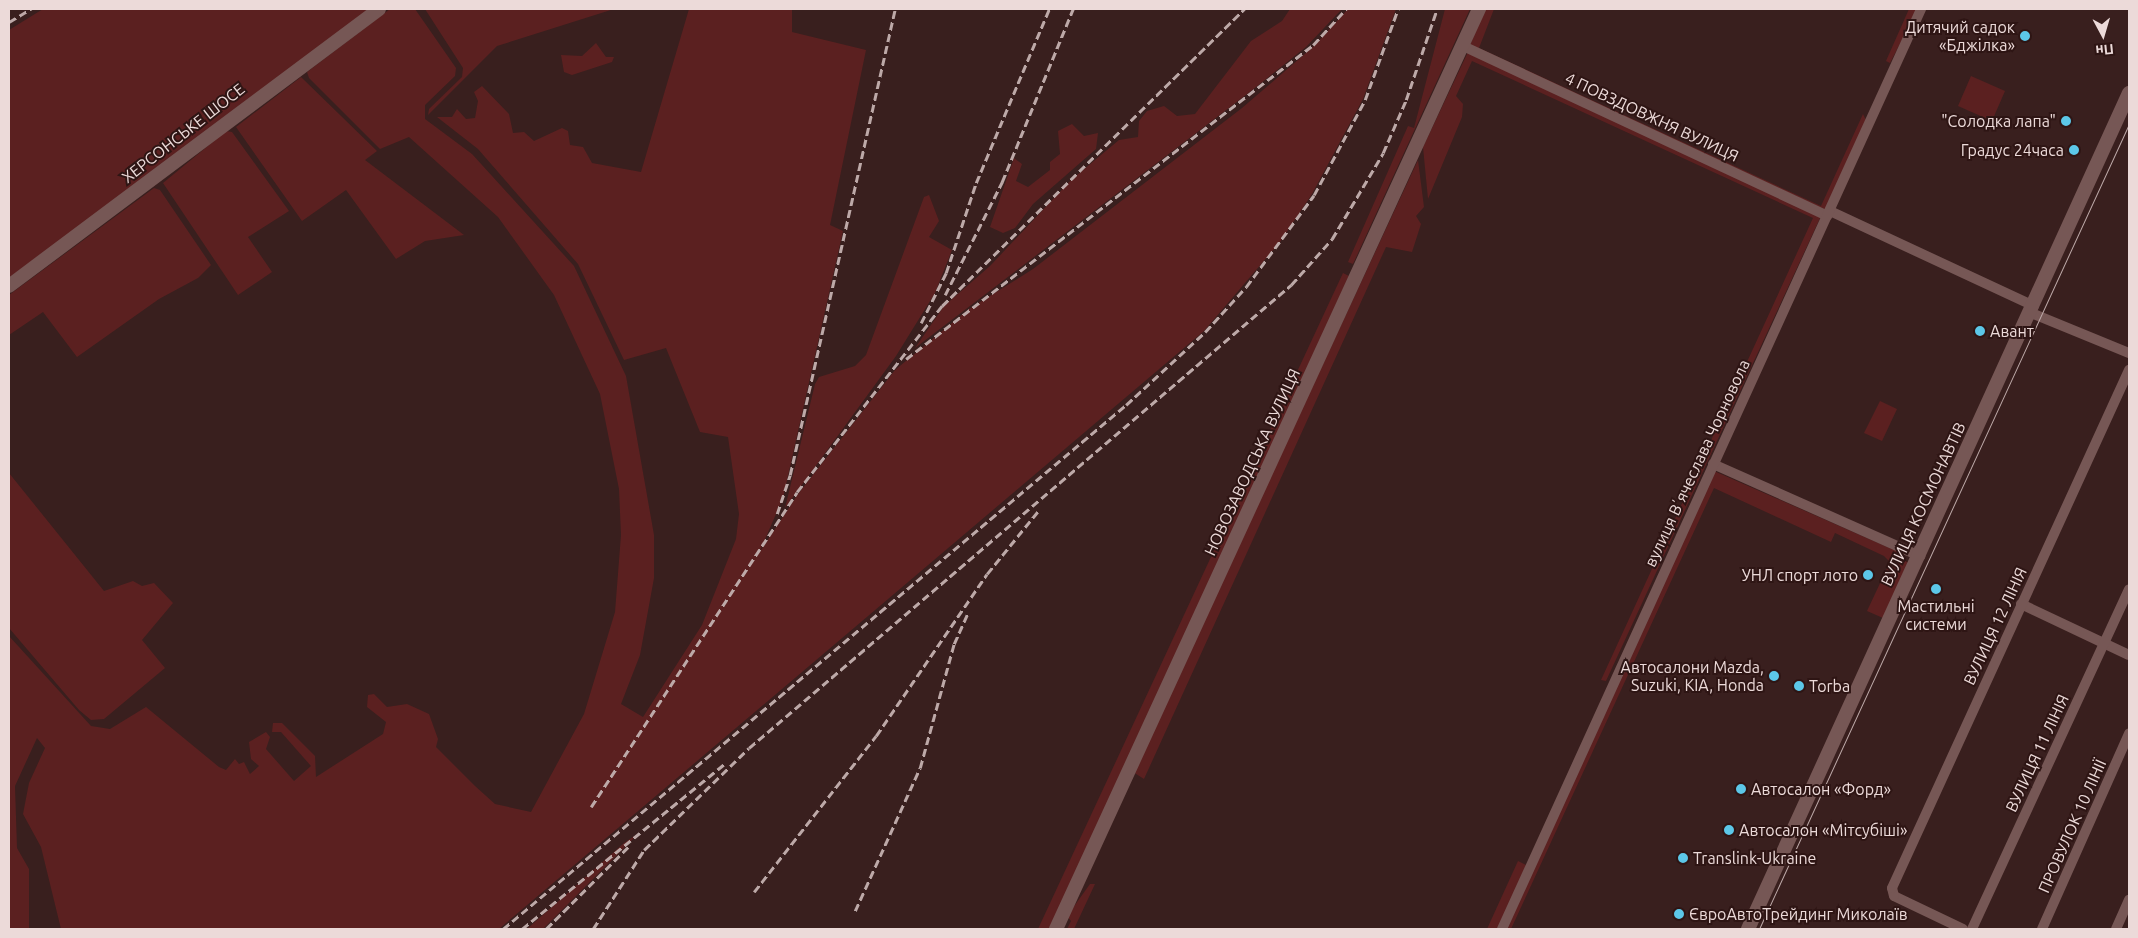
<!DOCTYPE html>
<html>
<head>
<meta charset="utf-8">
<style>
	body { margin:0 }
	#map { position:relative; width:2138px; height:938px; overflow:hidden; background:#391f1e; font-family:Ubuntu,sans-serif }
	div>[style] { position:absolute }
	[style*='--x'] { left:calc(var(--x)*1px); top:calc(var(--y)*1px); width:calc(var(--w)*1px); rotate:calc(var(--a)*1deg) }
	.green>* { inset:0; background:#5b2020 }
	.street>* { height:10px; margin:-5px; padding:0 5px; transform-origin:5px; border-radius:5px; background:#765755 }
	.secondary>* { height:14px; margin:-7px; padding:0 7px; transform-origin:7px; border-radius:7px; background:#765755 }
	.tram>* { height:1px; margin:-0.5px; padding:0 0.5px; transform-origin:0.5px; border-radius:0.5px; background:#bda9a8 }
	.rail>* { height:2.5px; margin-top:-1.25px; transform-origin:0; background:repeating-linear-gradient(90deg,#bda9a8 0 8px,transparent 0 12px) }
	.dots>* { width:14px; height:14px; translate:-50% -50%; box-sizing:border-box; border:2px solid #2e1514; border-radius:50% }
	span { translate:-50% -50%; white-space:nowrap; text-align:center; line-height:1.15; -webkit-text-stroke:4px #2e1514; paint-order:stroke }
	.poi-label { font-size:16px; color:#ecdad9 }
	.right { translate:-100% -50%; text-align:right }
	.left { translate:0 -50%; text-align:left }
	.street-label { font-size:16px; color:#ecdad9 }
	.frame { position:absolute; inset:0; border:10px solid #ecdad9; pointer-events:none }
	.north { position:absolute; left:2078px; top:10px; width:50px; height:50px; -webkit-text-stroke:4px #2e1514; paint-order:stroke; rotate:174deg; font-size:14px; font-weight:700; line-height:20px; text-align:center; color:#ecdad9 }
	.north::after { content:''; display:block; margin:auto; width:18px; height:22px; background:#ecdad9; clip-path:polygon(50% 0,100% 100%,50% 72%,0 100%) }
</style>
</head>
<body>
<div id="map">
	<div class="green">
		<div style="clip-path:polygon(43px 9px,373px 9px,9px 278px,9px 30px)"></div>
		<div style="clip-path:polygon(390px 9px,415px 9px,456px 68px,455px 76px,425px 105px,425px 119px,472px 154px,574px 266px,626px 376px,654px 535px,654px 578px,640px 655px,621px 704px,643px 717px,702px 625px,736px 539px,739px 514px,728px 437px,700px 432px,666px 348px,624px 360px,578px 264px,478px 149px,437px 117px,452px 117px,457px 109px,466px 119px,475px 118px,478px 101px,474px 92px,482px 86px,509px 114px,513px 133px,524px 132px,534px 141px,562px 128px,568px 131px,570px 145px,583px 147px,592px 163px,641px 172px,689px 9px,792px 9px,792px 32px,866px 50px,830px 225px,843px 231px,783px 498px,759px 553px,591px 808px,798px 494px,895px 370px,969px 309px,1033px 269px,1242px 108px,1314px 46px,1348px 9px,1396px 9px,1363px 99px,1312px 194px,1280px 242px,1204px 331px,499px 929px,61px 929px,41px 847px,23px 814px,29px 783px,45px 748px,37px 738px,15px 786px,17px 848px,29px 869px,29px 929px,9px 929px,9px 636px,91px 726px,110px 729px,146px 707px,219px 767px,226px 770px,235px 759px,239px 764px,244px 762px,250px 774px,259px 766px,251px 759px,249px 742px,266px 732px,270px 737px,266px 749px,294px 781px,311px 766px,281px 732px,272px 732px,273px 723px,282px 723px,315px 756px,316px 777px,383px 734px,386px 722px,367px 707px,368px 695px,374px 694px,387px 707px,407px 704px,429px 714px,438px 739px,436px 747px,475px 786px,495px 804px,531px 812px,584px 714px,615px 612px,621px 535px,619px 489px,600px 394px,554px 295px,498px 217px,409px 137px,380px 149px,309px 78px,307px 72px)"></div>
		<div style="clip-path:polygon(425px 9px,614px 9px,497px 46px,428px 115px,429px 109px,462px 77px,463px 68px)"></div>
		<div style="clip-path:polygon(1290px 9px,1342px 9px,1306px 47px,1251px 91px,915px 348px,944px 306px,990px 266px,1071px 180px,1119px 140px,1138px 137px,1139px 121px,1147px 111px,1164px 106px,1177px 116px,1195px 114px,1251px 41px,1282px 21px)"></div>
		<div style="clip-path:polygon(1445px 9px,1470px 9px,1353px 264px,1348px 262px,1408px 126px,1414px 128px)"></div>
		<div style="clip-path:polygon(1485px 9px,1494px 9px,1479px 48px,1821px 206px,1863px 114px,1866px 120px,1826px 210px,1470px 45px)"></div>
		<div style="clip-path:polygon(1909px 9px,1918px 9px,1890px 63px,1886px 61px)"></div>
		<div style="clip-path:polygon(596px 43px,606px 57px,614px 57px,612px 62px,572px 75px,564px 72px,561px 55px,582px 56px)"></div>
		<div style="clip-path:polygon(1468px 52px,1821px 216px,1606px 681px,1601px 680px,1813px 218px,1472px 61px,1456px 96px,1463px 104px,1462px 117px,1428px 199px,1423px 147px)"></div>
		<div style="clip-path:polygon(1971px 76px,2005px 91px,1992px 121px,1958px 106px)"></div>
		<div style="clip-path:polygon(301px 77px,377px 151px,365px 160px,464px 235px,425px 241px,396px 259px,346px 190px,302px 221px,236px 127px)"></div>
		<div style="clip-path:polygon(1072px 124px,1084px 136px,1098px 133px,1096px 149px,1033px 204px,1015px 228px,1003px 233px,990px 227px,1014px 158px,1022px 164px,1016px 181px,1028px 187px,1050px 170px,1050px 162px,1060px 154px,1058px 131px)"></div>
		<div style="clip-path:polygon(226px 131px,232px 132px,289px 211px,248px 237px,272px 272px,238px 295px,163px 183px)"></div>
		<div style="clip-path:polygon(1418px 160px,1424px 207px,1416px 216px,1421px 224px,1412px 252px,1386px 247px,1144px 779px,1133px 772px)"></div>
		<div style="clip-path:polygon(154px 188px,160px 190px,211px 265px,198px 278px,159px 299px,77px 357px,43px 312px,9px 335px,9px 295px)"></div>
		<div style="clip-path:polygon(929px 195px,939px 221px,929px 237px,952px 250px,935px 293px,896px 356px,785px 508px,815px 384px,819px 377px,855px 366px,866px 355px,924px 197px)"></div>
		<div style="clip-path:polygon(1343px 273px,1349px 276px,1051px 929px,1038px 929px)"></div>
		<div style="clip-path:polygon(1880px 401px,1897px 409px,1882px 441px,1864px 433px)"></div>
		<div style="clip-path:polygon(1714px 471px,1901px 553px,1908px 562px,1883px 618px,1867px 611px,1890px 562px,1884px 556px,1835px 533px,1831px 542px,1714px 488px,1511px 929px,1504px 929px)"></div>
		<div style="clip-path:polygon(9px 473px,104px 591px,133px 581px,142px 586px,154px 583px,173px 603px,142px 640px,165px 668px,104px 719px,91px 720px,79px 710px,9px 628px)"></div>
		<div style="clip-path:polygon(639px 833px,543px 929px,527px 929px,624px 843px)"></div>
		<div style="clip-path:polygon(1518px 861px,1526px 865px,1500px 929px,1487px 929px)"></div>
		<div style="clip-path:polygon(1090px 884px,1095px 884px,1074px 929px,1067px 929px,1071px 921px,1067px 916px)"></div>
	</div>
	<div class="street">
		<div style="--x:1463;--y:46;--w:402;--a:25"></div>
		<div style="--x:1830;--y:211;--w:225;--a:25"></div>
		<div style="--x:2031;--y:313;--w:106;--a:22.2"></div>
		<div style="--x:1713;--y:464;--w:227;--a:24"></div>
		<div style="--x:2021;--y:604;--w:119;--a:25.3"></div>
		<div style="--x:1502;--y:929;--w:1011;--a:-65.51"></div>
		<div style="--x:1963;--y:929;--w:76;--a:-154.4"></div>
		<div style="--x:1894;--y:896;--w:8;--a:-104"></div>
		<div style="--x:1892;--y:888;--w:570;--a:-65.41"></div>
		<div style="--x:1972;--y:929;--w:374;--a:-65.2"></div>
		<div style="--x:2042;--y:929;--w:214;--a:-66"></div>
		<div style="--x:2116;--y:929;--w:32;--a:-66"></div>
	</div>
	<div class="secondary">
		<div style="--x:9;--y:286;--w:462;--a:-36.8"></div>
		<div style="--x:1056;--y:929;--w:1013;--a:-65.31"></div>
		<div style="--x:1748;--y:929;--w:919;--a:-65.5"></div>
	</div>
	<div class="tram">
		<div style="--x:1759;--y:929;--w:886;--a:-65.32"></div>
	</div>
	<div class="rail">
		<div style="--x:9;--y:22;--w:26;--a:-31"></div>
		<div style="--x:945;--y:295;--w:127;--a:-63.2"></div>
		<div style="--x:1002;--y:182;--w:187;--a:-67.7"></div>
		<div style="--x:921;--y:323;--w:56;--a:-63.4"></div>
		<div style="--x:946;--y:273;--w:95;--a:-71.6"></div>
		<div style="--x:976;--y:183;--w:189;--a:-67.2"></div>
		<div style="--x:906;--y:359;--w:514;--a:-37.65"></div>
		<div style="--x:1313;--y:45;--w:49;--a:-47.5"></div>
		<div style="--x:777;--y:514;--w:41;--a:-71.6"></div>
		<div style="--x:790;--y:475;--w:478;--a:-77.3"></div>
		<div style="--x:591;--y:807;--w:376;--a:-56.8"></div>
		<div style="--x:797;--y:492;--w:236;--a:-52.1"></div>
		<div style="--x:942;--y:306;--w:424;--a:-44.5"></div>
		<div style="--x:754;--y:892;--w:198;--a:-52"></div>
		<div style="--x:876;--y:736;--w:196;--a:-55.6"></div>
		<div style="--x:987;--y:574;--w:82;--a:-50.9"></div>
		<div style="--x:855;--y:911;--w:157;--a:-65.6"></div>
		<div style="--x:920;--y:768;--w:129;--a:-74.7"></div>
		<div style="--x:954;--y:644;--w:34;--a:-66"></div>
		<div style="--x:503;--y:929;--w:814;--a:-40.07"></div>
		<div style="--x:1126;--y:405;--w:108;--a:-42.7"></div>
		<div style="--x:1205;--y:332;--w:61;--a:-47.7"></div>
		<div style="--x:1246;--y:287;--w:114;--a:-53.5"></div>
		<div style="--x:1314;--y:195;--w:108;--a:-61.8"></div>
		<div style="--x:1365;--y:100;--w:97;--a:-70.1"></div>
		<div style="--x:522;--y:929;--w:261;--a:-39.2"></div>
		<div style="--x:546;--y:929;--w:117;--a:-45"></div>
		<div style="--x:593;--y:929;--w:94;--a:-57.2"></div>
		<div style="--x:644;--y:850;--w:146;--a:-44.2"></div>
		<div style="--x:749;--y:748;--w:713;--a:-40.51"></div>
		<div style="--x:1291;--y:285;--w:62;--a:-48.3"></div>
		<div style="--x:1332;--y:239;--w:100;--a:-59.3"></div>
		<div style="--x:1383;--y:153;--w:58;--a:-66.5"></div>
		<div style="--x:1406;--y:100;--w:96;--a:-71.2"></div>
	</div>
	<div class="dots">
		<div style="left:2025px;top:36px;background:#5cc7e8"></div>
		<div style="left:2066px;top:121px;background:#5cc7e8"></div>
		<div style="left:2074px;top:150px;background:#5cc7e8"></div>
		<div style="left:1980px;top:331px;background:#5cc7e8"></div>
		<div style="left:1868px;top:575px;background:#5cc7e8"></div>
		<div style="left:1936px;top:589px;background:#5cc7e8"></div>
		<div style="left:1774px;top:676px;background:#5cc7e8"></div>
		<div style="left:1799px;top:686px;background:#5cc7e8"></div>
		<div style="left:1741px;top:789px;background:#5cc7e8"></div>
		<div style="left:1729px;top:830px;background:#5cc7e8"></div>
		<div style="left:1683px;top:858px;background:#5cc7e8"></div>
		<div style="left:1679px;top:914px;background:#5cc7e8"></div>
	</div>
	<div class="poi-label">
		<span class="right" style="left:2015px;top:36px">Дитячий садок<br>«Бджілка»</span>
		<span class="right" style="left:2056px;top:121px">"Солодка лапа"</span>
		<span class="right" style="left:2064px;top:150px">Градус 24часа</span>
		<span class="left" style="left:1990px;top:331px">Авант</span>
		<span class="right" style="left:1858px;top:575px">УНЛ спорт лото</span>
		<span style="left:1936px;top:615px">Мастильні<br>системи</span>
		<span class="right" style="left:1764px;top:676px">Автосалони Mazda,<br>Suzuki, KIA, Honda</span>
		<span class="left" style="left:1809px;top:686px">Torba</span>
		<span class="left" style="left:1751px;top:789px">Автосалон «Форд»</span>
		<span class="left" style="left:1739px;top:830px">Автосалон «Мітсубіші»</span>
		<span class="left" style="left:1693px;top:858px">Translink-Ukraine</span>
		<span class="left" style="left:1689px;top:914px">ЄвроАвтоТрейдинг Миколаїв</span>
	</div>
	<div class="street-label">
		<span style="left:1652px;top:117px;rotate:25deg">4 ПОВЗДОВЖНЯ ВУЛИЦЯ</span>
		<span style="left:183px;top:133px;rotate:-38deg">ХЕРСОНСЬКЕ ШОСЕ</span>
		<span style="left:1252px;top:462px;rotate:-65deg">НОВОЗАВОДСЬКА ВУЛИЦЯ</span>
		<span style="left:1697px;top:463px;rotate:-65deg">вулиця Вʼячеслава Чорновола</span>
		<span style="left:1923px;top:504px;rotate:-65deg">ВУЛИЦЯ КОСМОНАВТІВ</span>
		<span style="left:1995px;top:626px;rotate:-65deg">ВУЛИЦЯ 12 ЛІНІЯ</span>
		<span style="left:2037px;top:753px;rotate:-65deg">ВУЛИЦЯ 11 ЛІНІЯ</span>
		<span style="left:2072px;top:826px;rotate:-66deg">ПРОВУЛОК 10 ЛІНІЇ</span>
	</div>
	<div class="frame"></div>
	<div class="north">Пн</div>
</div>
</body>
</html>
